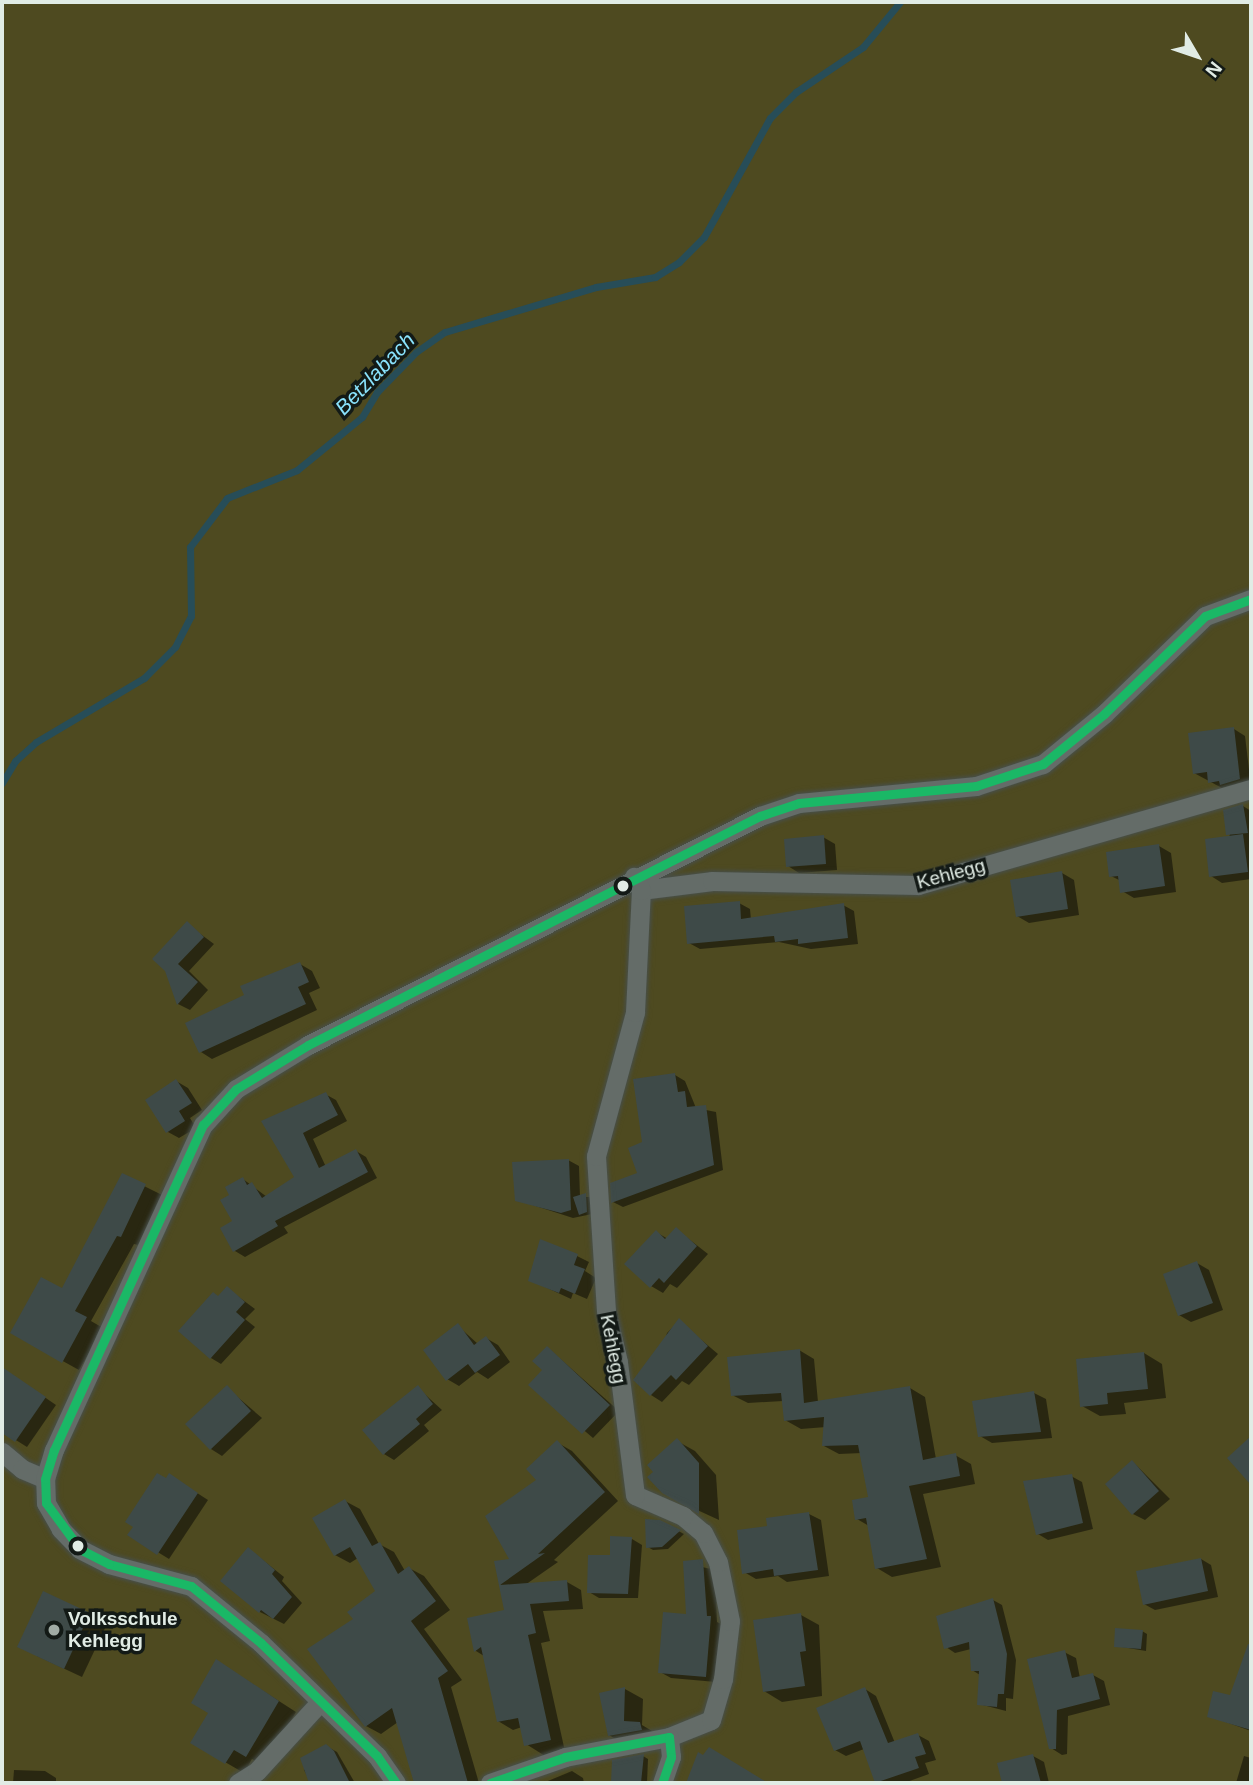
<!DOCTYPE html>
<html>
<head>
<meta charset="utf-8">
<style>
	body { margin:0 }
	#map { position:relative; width:1253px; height:1785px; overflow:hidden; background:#28312c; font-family:Arial,sans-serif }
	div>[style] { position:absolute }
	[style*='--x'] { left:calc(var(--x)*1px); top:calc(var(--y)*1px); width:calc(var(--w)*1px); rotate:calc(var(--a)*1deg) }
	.green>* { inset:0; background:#4e4a20 }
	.shadow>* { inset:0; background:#0007 }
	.stream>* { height:7px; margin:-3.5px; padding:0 3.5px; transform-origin:3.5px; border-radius:3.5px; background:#274d58 }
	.building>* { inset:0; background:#3e4a48 }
	.roads { filter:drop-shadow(0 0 2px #474f4b) drop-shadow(0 0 2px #474f4b) }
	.street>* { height:19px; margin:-9.5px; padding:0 9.5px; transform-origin:9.5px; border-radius:9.5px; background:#646c68 }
	.bus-1>* { height:9px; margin:-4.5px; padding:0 4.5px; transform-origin:4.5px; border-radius:4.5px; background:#1ab866 }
	.dots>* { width:19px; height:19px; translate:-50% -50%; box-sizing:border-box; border:4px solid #131a16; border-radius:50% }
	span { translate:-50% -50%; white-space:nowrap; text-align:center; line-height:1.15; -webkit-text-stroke:7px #131a16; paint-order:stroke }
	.street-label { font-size:19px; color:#e1ece5 }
	.poi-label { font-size:19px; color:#e1ece5; font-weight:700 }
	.left { translate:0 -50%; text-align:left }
	.water-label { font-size:21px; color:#8ae3fd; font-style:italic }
	.frame { position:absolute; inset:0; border:4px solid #e1ece5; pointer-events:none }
	.north { position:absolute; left:1162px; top:21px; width:70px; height:70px; -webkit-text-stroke:5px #131a16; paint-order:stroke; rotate:129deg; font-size:19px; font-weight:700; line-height:28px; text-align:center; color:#e1ece5 }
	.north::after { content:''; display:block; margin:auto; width:24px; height:32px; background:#e1ece5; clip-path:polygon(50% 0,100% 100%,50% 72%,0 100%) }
</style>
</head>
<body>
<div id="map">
	<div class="green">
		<div style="clip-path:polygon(2px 2px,1251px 2px,1251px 1783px,2px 1783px)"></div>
	</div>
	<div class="shadow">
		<div style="clip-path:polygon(1234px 729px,1245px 736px,1251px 786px,1222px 788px,1194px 773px)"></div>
		<div style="clip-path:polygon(1243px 806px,1251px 811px,1251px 879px,1222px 883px,1211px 876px)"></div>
		<div style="clip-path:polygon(823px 837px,835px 844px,837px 870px,799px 873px,788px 866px)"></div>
		<div style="clip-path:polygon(1159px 846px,1171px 853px,1176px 892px,1134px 898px,1122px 891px,1121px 881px,1111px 876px)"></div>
		<div style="clip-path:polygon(1062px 873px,1074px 880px,1079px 915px,1029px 923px,1017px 916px)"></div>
		<div style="clip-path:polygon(739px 903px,750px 909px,751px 920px,843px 905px,854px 911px,858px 944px,811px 949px,779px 942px,700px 949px,689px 943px)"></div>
		<div style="clip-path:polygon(187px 924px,214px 944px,189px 971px,208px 990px,190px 1010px,178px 1004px,166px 970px)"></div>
		<div style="clip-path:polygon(300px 964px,312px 971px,320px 988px,309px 993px,317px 1010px,212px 1059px,201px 1052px,247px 996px)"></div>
		<div style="clip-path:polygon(675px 1075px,685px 1081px,696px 1108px,716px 1112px,723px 1170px,623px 1207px,613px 1202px,639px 1174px)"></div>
		<div style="clip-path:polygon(176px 1081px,188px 1088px,202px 1110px,190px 1118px,196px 1128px,179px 1138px,168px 1132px)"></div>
		<div style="clip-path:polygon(325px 1094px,336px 1100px,347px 1121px,313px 1139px,326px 1167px,356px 1151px,366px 1157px,377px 1178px,284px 1227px,288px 1233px,245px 1257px,235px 1251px,232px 1196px,243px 1179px,267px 1197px,297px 1178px,264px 1122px)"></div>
		<div style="clip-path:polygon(568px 1160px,579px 1166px,580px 1197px,591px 1197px,592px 1214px,573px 1218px,517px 1200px)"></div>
		<div style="clip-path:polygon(122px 1175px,162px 1195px,138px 1245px,134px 1244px,91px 1321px,103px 1328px,79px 1370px,12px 1333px,63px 1291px)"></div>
		<div style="clip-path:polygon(676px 1229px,708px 1254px,677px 1288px,670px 1284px,663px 1293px,651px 1286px,656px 1232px,668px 1239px)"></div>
		<div style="clip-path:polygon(577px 1256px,589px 1262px,585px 1271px,596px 1278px,587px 1299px,573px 1293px,571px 1299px,530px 1280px)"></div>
		<div style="clip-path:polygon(1197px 1263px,1209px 1270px,1223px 1310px,1191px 1322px,1179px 1315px)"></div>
		<div style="clip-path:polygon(228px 1289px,255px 1309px,245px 1319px,255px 1327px,221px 1364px,211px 1358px,220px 1297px)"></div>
		<div style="clip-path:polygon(679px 1321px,718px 1354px,689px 1385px,682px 1381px,662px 1402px,651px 1395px,667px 1333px)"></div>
		<div style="clip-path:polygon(458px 1326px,478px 1344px,486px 1338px,498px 1345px,510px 1362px,488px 1379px,477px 1372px,459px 1386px,447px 1379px)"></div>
		<div style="clip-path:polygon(548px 1348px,619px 1411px,593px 1438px,531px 1385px,545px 1370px)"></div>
		<div style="clip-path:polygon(799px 1350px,814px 1359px,818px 1402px,910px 1388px,925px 1397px,936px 1459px,955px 1455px,971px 1464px,975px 1484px,923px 1494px,941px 1567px,892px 1577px,877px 1568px,869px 1526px,857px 1519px,870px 1498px,862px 1453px,839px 1454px,824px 1446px,826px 1427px,801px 1429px,785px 1420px,783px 1401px,748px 1403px,732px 1395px)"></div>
		<div style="clip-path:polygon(1144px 1353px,1162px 1364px,1166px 1398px,1124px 1403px,1126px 1414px,1100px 1416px,1082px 1406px)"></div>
		<div style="clip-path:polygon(2px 1368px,56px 1405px,27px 1447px,3px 1432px)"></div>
		<div style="clip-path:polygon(227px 1388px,262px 1418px,222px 1456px,211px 1449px)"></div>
		<div style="clip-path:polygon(418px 1388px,442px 1410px,424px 1425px,429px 1431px,394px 1460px,384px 1454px)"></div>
		<div style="clip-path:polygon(1034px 1393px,1046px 1399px,1052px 1438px,992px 1443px,980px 1436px)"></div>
		<div style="clip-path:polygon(677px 1441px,695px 1451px,716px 1475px,719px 1520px,682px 1503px,656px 1472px)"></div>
		<div style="clip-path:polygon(558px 1443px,572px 1451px,618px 1501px,554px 1560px,558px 1562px,525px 1585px,567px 1582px,581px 1590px,583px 1609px,543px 1611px,550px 1641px,541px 1643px,566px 1756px,553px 1761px,526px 1744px,522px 1727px,513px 1730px,498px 1721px,484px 1656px,476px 1651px,469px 1619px,506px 1611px,496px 1562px,512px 1560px,539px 1481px)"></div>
		<div style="clip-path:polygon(1133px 1462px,1170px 1499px,1145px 1520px,1133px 1514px)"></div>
		<div style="clip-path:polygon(1071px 1476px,1082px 1482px,1093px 1529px,1048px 1540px,1038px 1534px)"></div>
		<div style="clip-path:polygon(166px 1480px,180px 1482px,208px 1500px,169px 1559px,130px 1535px)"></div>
		<div style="clip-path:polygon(345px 1501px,360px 1509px,379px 1544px,394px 1552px,405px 1571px,409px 1568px,424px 1576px,450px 1610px,424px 1629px,462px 1680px,451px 1687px,479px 1783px,416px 1783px,398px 1722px,381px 1734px,366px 1726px,356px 1620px,377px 1592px,358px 1558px,350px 1563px,335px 1555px)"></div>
		<div style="clip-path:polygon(809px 1514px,821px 1520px,829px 1576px,787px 1582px,778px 1576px,756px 1579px,744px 1572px,769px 1528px)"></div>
		<div style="clip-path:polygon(660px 1521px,684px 1534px,668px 1549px,653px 1550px,648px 1547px)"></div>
		<div style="clip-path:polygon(632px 1539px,642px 1545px,638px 1598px,599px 1598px,589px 1592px,611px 1557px)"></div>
		<div style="clip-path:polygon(249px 1549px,284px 1577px,282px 1581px,302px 1603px,284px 1624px,260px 1612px)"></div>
		<div style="clip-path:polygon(1201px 1559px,1211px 1565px,1218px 1597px,1155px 1610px,1144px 1604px)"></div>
		<div style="clip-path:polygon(685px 1563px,715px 1570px,717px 1622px,721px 1624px,716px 1682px,671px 1678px,660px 1672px,688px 1616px)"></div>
		<div style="clip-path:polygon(44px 1593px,107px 1624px,82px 1677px,37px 1656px)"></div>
		<div style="clip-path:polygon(993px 1600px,1002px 1605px,1016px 1660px,1013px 1699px,1006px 1698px,1006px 1711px,979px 1704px,980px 1675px,972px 1670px,971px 1649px,955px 1653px,946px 1647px)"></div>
		<div style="clip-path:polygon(801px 1615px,819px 1625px,822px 1696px,782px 1702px,764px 1691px)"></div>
		<div style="clip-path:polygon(1142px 1631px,1147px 1634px,1146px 1651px,1116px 1646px)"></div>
		<div style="clip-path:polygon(1064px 1652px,1076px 1658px,1080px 1678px,1093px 1675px,1104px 1681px,1110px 1705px,1068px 1716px,1067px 1754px,1062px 1755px,1051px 1748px)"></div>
		<div style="clip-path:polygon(1247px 1652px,1251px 1654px,1251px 1731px,1209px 1716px,1232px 1697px)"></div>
		<div style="clip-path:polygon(234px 1672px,296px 1712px,265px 1766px,252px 1759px,244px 1773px,192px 1743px)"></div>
		<div style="clip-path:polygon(625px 1689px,643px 1699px,642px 1725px,657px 1734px,627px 1746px,609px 1735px)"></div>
		<div style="clip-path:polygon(865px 1689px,876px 1696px,895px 1743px,918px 1735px,929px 1741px,936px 1760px,925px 1763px,929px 1774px,904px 1783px,877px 1783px,864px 1749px,846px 1756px,835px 1750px)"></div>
		<div style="clip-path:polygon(326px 1746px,337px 1752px,355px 1783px,311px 1783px,304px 1770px)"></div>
		<div style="clip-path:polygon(643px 1756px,648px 1759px,647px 1783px,612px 1783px,614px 1762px)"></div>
		<div style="clip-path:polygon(1033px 1756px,1044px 1762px,1049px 1783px,1004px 1783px,999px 1764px)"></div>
		<div style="clip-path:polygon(1244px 1756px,1251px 1758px,1251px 1783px,1236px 1783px)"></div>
		<div style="clip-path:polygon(14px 1770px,45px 1771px,56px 1778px,56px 1783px,13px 1783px)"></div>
		<div style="clip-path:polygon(572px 1771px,583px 1778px,584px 1783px,543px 1783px)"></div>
	</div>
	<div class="stream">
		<div style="--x:2;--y:783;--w:26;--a:-59"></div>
		<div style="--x:15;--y:761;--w:28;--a:-42"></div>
		<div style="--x:36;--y:742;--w:126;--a:-30.7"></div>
		<div style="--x:144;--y:678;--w:44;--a:-45"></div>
		<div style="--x:175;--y:647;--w:35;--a:-63"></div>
		<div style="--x:191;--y:616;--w:69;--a:-90.8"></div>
		<div style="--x:190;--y:547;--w:61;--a:-52.9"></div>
		<div style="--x:227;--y:498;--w:75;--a:-21.8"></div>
		<div style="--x:297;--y:470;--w:84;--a:-39.2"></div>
		<div style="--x:362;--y:417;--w:29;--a:-59"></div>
		<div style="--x:377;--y:392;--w:56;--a:-45.7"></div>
		<div style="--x:416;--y:352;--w:35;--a:-35"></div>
		<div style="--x:445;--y:332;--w:158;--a:-16.6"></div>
		<div style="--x:596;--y:287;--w:60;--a:-9.6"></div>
		<div style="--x:655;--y:277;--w:28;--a:-32"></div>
		<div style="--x:679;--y:262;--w:35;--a:-45"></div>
		<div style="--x:704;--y:237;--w:136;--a:-61"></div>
		<div style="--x:770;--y:118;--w:37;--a:-45"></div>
		<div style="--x:796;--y:92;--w:81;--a:-33.9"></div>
		<div style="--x:863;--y:47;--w:58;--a:-50.6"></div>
	</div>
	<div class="building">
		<div style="clip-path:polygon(1234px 727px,1240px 779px,1220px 785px,1219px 781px,1208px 783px,1207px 772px,1193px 774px,1188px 733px)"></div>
		<div style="clip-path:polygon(1243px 804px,1248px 833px,1226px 835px,1223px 810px)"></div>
		<div style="clip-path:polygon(1243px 834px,1248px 872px,1209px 877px,1205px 839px)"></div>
		<div style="clip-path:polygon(824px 835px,826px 864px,786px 867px,784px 839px)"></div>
		<div style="clip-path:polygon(1159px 844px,1165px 886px,1120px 893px,1118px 876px,1109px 877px,1106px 852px)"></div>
		<div style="clip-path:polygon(1062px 871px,1068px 909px,1016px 917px,1010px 880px)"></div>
		<div style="clip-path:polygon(740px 901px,741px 919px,844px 903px,848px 938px,798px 944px,798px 939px,775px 942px,774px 936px,687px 944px,684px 906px)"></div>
		<div style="clip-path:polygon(187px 921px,204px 937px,178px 964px,198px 982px,177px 1005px,165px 971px,152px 959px)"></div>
		<div style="clip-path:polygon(300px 962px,309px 982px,298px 987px,306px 1004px,199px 1053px,185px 1023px,244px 995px,240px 986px)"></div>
		<div style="clip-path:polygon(675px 1073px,678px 1092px,685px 1091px,687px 1107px,706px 1105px,714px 1165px,611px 1203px,610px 1183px,637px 1173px,628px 1148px,642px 1142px,633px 1079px)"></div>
		<div style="clip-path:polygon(176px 1079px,192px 1103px,179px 1111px,185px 1121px,166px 1133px,145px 1100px)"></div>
		<div style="clip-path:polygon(326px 1092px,338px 1115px,303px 1133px,319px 1168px,356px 1149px,368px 1172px,275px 1221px,278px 1226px,233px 1252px,220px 1228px,232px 1221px,220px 1200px,229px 1195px,225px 1187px,243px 1177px,247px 1185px,252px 1182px,262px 1198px,294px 1177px,261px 1121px)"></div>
		<div style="clip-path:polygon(569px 1159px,571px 1210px,561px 1213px,515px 1201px,512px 1162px)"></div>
		<div style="clip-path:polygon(122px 1173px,146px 1184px,121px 1237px,117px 1236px,75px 1311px,87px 1317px,62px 1363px,10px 1333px,41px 1277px,62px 1288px)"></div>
		<div style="clip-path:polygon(586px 1193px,587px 1212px,579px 1215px,573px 1197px)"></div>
		<div style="clip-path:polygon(676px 1227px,697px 1246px,664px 1283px,659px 1278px,650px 1288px,624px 1264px,656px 1230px,665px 1239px)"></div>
		<div style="clip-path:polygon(540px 1239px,578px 1254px,574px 1265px,585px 1269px,575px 1294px,561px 1288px,559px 1293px,528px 1281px)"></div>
		<div style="clip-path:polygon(1197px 1261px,1213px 1303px,1178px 1316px,1163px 1274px)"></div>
		<div style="clip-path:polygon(227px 1286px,245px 1302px,236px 1312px,245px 1320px,210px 1359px,178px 1331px,213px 1292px,218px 1296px)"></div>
		<div style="clip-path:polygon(679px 1318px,708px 1346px,676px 1380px,671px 1375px,650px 1396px,633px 1380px)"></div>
		<div style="clip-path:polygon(458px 1323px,474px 1345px,486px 1336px,500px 1355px,475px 1373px,468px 1364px,446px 1381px,423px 1350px)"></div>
		<div style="clip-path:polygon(547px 1346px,610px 1405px,582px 1434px,528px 1385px,542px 1370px,532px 1361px)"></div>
		<div style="clip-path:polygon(800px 1349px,804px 1403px,910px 1386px,923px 1460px,956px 1453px,960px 1476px,909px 1486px,927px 1559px,875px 1569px,866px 1518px,855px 1520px,852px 1500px,868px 1497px,858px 1445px,822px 1446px,824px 1417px,784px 1421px,781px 1393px,731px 1396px,727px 1357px)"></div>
		<div style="clip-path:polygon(1144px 1352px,1148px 1389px,1107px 1393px,1108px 1404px,1080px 1407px,1076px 1359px)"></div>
		<div style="clip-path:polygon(2px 1367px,46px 1397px,15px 1442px,2px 1433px)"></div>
		<div style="clip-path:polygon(227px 1385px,251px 1411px,210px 1450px,185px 1424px)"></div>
		<div style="clip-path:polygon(418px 1385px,433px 1404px,416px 1419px,420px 1424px,383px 1455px,362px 1430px)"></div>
		<div style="clip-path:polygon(1034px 1391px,1041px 1432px,978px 1437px,972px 1401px)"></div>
		<div style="clip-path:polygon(1251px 1436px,1251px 1485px,1227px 1458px)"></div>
		<div style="clip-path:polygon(677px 1438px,699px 1463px,699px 1514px,662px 1493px,647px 1477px,653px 1472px,647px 1465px)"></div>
		<div style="clip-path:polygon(557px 1440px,605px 1492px,538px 1554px,545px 1553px,500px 1585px,567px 1580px,569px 1601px,530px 1604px,536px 1633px,528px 1635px,551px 1740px,524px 1746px,518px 1718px,497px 1722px,481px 1647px,474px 1652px,467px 1618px,504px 1610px,494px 1561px,509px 1559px,485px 1516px,536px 1480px,526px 1469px)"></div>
		<div style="clip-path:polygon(1132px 1460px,1159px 1491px,1132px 1515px,1105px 1484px)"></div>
		<div style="clip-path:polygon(157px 1473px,166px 1478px,169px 1473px,198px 1493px,157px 1555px,127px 1535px,133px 1527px,125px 1522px)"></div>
		<div style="clip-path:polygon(1072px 1474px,1083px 1523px,1036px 1535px,1023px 1481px)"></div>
		<div style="clip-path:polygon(345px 1499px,372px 1546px,380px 1542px,398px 1574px,409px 1566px,436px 1601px,411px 1621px,448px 1671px,438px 1678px,468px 1783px,414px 1783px,392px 1708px,365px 1727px,307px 1649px,353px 1619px,347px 1612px,375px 1591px,350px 1547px,334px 1556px,312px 1518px)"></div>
		<div style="clip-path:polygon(809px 1512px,818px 1570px,774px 1576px,773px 1569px,742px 1574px,737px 1530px,767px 1526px,766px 1518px)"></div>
		<div style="clip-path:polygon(645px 1519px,660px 1520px,681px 1530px,662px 1547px,646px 1548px)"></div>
		<div style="clip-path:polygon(610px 1536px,632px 1537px,628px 1594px,587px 1593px,588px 1555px,610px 1555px)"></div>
		<div style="clip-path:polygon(248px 1547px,275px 1570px,272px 1574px,292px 1597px,273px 1619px,261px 1610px,259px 1613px,220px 1581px)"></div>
		<div style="clip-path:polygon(1201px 1558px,1208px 1591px,1143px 1605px,1136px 1571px)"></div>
		<div style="clip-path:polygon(703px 1559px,707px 1616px,711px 1616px,706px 1677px,658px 1673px,663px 1612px,686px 1614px,683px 1561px)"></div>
		<div style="clip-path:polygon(43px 1591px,90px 1613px,64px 1669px,17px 1647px)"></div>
		<div style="clip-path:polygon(993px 1598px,1007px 1654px,1004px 1694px,998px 1694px,997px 1707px,977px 1705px,979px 1671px,971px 1671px,969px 1642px,944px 1649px,936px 1616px)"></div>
		<div style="clip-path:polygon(801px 1613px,806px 1651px,800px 1652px,805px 1686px,763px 1692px,753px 1620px)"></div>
		<div style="clip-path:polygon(1115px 1628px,1143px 1630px,1141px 1649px,1114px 1647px)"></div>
		<div style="clip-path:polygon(1248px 1644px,1251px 1645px,1251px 1730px,1207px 1717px,1213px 1691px,1230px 1695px)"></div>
		<div style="clip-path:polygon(1065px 1650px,1072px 1678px,1093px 1673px,1100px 1699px,1057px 1710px,1056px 1749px,1049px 1749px,1027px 1659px)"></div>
		<div style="clip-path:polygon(216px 1659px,279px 1701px,246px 1757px,234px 1750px,225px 1764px,190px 1743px,208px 1713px,191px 1703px)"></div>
		<div style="clip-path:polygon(625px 1687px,624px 1721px,640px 1722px,642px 1730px,608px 1736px,599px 1693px)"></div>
		<div style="clip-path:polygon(865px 1687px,888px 1743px,918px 1733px,926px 1754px,915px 1757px,919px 1768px,875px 1783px,860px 1741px,834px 1751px,816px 1708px)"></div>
		<div style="clip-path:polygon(326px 1744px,334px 1751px,350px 1783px,309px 1783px,300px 1758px)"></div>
		<div style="clip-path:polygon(709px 1747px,768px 1783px,686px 1783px,698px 1752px,703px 1755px)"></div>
		<div style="clip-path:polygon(644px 1754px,641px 1783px,611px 1783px,612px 1760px)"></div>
		<div style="clip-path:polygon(1033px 1754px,1041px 1783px,1002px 1783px,997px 1763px)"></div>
	</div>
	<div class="roads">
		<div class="street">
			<div style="--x:641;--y:890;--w:72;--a:-7.2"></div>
			<div style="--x:712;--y:881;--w:206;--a:1.1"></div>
			<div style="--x:918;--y:885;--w:347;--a:-16.1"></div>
			<div style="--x:2;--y:1452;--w:26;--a:40"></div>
			<div style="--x:22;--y:1469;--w:25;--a:23"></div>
			<div style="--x:238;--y:1783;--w:22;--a:-32"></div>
			<div style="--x:257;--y:1771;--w:92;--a:-47.6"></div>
			<div style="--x:396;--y:1783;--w:33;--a:-125"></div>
			<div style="--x:377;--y:1756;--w:162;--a:-135.8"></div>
			<div style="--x:261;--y:1643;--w:90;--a:-140.8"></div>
			<div style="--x:191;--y:1586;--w:85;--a:-165"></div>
			<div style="--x:109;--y:1564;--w:33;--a:-153"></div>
			<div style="--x:80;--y:1549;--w:28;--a:-134"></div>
			<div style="--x:61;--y:1529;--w:30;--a:-120"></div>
			<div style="--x:46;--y:1503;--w:24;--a:-92"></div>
			<div style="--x:45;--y:1479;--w:30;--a:-73"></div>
			<div style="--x:54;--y:1450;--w:358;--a:-65.4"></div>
			<div style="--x:203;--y:1125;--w:49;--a:-47.5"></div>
			<div style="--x:236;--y:1089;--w:84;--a:-31.4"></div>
			<div style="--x:308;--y:1045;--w:507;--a:-26.87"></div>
			<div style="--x:760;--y:816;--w:41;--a:-18.4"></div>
			<div style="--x:799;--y:803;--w:178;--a:-5.5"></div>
			<div style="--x:976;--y:786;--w:71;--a:-18.2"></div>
			<div style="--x:1043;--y:764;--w:79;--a:-39.3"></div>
			<div style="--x:1104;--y:714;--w:141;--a:-44.1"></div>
			<div style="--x:1205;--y:616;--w:49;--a:-20.3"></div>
			<div style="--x:490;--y:1783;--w:79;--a:-19.1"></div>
			<div style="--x:565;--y:1757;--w:106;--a:-10.9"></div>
			<div style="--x:669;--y:1737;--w:45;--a:-22"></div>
			<div style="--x:711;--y:1720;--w:43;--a:-73.7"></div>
			<div style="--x:723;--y:1679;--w:58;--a:-83.1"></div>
			<div style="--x:730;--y:1621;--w:60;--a:-101.5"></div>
			<div style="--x:718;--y:1562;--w:33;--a:-117"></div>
			<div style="--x:703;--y:1533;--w:26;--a:-140"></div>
			<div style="--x:683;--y:1516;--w:52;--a:-156.4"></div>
			<div style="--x:635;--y:1495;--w:134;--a:-97.3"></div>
			<div style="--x:618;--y:1362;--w:52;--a:-103.2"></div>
			<div style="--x:606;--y:1311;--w:155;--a:-93.7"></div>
			<div style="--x:596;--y:1156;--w:149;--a:-74.8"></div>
			<div style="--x:635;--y:1012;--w:122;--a:-87.2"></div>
			<div style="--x:641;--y:890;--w:15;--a:-118"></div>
			<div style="--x:662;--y:1783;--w:28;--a:-71"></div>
			<div style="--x:671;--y:1757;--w:20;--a:-96"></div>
		</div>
	</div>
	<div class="bus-1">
		<div style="--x:396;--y:1783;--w:33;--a:-125"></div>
		<div style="--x:377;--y:1756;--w:162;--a:-135.8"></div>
		<div style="--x:261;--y:1643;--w:90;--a:-140.8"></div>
		<div style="--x:191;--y:1586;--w:85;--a:-165"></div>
		<div style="--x:109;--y:1564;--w:33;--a:-153"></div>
		<div style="--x:80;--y:1549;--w:57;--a:-126.5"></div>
		<div style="--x:46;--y:1503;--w:24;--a:-92"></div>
		<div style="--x:45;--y:1479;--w:30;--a:-73"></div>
		<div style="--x:54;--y:1450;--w:358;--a:-65.4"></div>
		<div style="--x:203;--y:1125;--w:49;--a:-47.5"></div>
		<div style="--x:236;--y:1089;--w:84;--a:-31.4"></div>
		<div style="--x:308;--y:1045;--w:507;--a:-26.87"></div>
		<div style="--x:760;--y:816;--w:41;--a:-18.4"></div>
		<div style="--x:799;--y:803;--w:178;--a:-5.5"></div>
		<div style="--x:976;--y:786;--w:71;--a:-18.2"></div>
		<div style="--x:1043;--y:764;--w:79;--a:-39.3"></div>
		<div style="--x:1104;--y:714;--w:141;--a:-44.1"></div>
		<div style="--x:1205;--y:616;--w:49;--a:-20.3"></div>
		<div style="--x:490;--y:1783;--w:79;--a:-19.1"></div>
		<div style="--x:565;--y:1757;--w:106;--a:-10.9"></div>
		<div style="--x:669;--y:1737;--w:20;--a:84"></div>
		<div style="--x:671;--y:1757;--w:28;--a:109"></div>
	</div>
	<div class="dots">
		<div style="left:623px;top:886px;background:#e1ece5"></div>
		<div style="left:78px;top:1546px;background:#e1ece5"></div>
		<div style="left:54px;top:1630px;background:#a0aba4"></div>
	</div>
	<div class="street-label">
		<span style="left:951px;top:874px;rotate:-15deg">Kehlegg</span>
		<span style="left:613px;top:1349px;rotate:79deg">Kehlegg</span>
	</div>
	<div class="poi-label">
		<span class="left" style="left:68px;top:1630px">Volksschule<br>Kehlegg</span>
	</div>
	<div class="water-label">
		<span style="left:375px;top:374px;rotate:-46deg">Betzlabach</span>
	</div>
	<div class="frame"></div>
	<div class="north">N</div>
</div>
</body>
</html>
